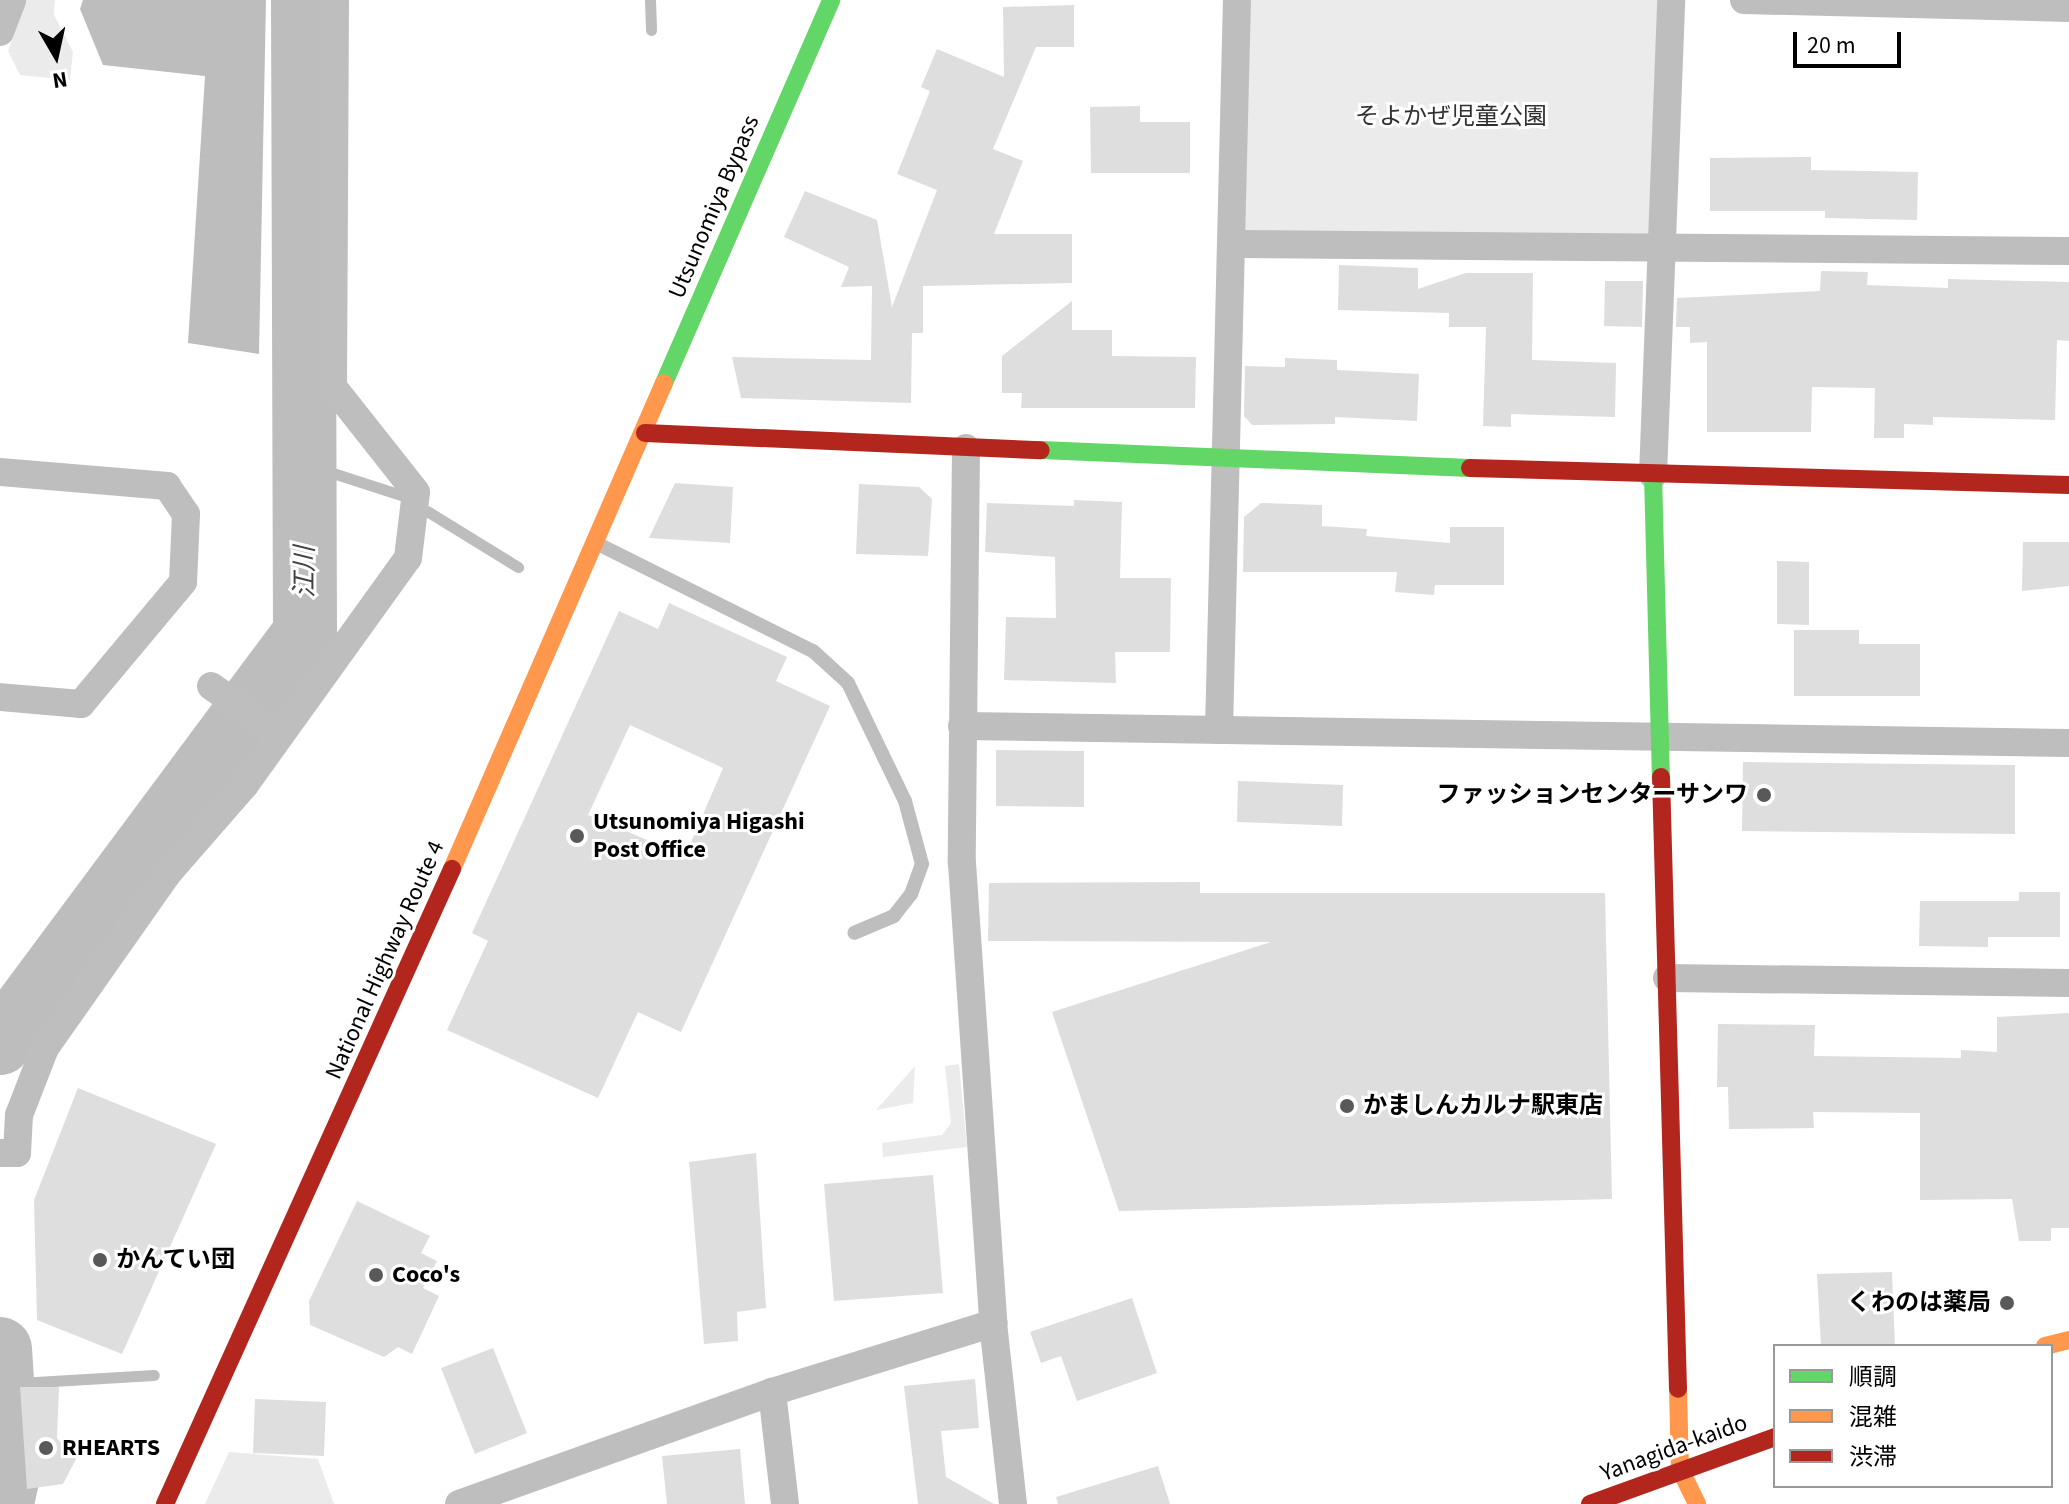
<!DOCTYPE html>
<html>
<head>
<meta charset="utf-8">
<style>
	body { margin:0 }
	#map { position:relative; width:2069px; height:1504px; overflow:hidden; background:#fff; font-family:"Source Sans 3","Noto Sans JP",sans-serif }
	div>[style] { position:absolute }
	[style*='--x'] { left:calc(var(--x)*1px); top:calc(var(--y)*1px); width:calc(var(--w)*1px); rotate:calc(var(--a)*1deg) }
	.green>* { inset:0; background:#ebebeb }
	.water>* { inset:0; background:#bdbdbd }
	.stream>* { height:11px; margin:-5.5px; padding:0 5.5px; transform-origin:5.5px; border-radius:5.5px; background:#bdbdbd }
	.river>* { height:64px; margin:-32px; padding:0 32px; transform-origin:32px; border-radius:32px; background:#bdbdbd }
	.building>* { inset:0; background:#dedede }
	.lane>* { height:14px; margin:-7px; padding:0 7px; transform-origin:7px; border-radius:7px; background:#bebebe }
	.street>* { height:28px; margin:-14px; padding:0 14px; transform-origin:14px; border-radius:14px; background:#bebebe }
	.fast>* { height:18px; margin:-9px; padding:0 9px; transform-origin:9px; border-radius:9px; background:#63d668 }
	.slow>* { height:18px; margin:-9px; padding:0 9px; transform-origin:9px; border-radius:9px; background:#ff974d }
	.jam>* { height:18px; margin:-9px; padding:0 9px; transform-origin:9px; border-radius:9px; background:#b3261e }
	.dots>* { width:22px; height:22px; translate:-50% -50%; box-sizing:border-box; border:4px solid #fff; border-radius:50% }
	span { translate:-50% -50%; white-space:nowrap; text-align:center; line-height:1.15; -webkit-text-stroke:6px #fff; paint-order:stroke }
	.park-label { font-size:24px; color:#313131 }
	.street-label { font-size:24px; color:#000 }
	.poi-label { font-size:24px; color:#000; font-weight:700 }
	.right { translate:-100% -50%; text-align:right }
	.left { translate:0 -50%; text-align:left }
	.water-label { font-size:26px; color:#424242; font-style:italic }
	.legend { position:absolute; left:1773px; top:1344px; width:280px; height:144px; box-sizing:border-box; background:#fff; border:2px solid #999; margin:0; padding:10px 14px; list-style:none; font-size:24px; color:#000 }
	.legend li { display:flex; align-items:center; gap:16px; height:40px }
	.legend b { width:40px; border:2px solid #999 }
	.north { position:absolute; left:16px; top:16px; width:80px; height:80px; -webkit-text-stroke:6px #fff; paint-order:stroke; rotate:171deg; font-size:22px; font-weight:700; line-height:32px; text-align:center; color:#000 }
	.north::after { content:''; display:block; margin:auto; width:28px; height:36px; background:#000; clip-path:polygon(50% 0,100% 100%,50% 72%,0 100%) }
	.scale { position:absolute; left:1793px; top:32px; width:108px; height:36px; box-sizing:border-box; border:4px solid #000; border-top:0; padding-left:10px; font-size:24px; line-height:28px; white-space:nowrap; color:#000; -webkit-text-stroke:6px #fff; paint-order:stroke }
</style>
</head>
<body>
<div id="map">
	<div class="green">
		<div style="clip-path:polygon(26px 0,55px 0,54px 15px,73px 52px,70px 80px,20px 75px,8px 51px)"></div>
		<div style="clip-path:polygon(1246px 0,1662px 0,1658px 234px,1240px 233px)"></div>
		<div style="clip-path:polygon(959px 1064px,967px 1147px,883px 1157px,882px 1143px,942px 1135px,951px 1123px,945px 1066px)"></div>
		<div style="clip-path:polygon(915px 1066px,913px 1103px,876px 1110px,908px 1074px)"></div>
		<div style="clip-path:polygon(229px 1452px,318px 1459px,334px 1504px,205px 1504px)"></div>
	</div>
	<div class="water">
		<div style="clip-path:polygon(83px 0,266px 0,259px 354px,188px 343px,205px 76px,103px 65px,80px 9px)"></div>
	</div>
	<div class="stream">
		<div style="--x:650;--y:0;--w:30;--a:88"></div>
		<div style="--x:305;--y:464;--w:104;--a:17.9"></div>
		<div style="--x:427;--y:511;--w:107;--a:31.6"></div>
		<div style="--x:2;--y:1384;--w:152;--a:-3.4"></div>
	</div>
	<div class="river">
		<div style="--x:0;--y:1043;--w:511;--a:-53.35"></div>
		<div style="--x:305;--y:633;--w:633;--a:-90.18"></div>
		<div style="--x:0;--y:1349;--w:126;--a:86.4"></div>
		<div style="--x:8;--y:1475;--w:30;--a:102"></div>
	</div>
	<div class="building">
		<div style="clip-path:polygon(1074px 5px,1074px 47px,1036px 47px,993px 149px,1023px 161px,994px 234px,1072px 234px,1072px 283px,923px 286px,923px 333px,912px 333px,911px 403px,741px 398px,732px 357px,871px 360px,872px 286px,841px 287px,849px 267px,784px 237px,805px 191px,877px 220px,892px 307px,937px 190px,897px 174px,930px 91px,921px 87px,937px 49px,1004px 77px,1003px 7px)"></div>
		<div style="clip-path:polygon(1140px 106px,1140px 122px,1190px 122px,1190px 173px,1091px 173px,1090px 107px)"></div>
		<div style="clip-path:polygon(1811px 157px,1811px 170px,1918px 172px,1917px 220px,1825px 218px,1825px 211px,1710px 211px,1710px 158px)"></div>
		<div style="clip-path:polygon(1339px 265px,1418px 268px,1418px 289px,1466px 273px,1533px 273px,1532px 360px,1616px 363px,1615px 417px,1511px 414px,1511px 427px,1483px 426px,1486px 327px,1449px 327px,1449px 313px,1338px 310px)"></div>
		<div style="clip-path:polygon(1821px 271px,1868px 272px,1867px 285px,1948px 288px,1948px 279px,2069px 282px,2069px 341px,2057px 340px,2055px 420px,1933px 417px,1933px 425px,1904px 424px,1904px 438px,1874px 438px,1875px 388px,1812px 387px,1811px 432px,1707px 432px,1707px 342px,1690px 343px,1690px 327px,1676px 327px,1677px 298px,1820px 291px)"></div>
		<div style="clip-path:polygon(1605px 281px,1643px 281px,1642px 327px,1604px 326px)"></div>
		<div style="clip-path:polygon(1072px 301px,1072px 330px,1112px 330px,1112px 356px,1196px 357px,1195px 408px,1021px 408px,1022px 393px,1002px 393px,1002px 356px)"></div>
		<div style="clip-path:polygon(1285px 358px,1337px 360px,1337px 370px,1419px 374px,1417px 421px,1335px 417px,1335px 424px,1252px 425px,1244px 416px,1245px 366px,1285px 367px)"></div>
		<div style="clip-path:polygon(675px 483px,733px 487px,730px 543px,649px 538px)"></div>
		<div style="clip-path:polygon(859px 484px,919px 487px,932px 499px,928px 556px,856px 554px)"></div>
		<div style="clip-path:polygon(1074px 500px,1122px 502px,1120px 578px,1171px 578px,1170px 652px,1115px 652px,1116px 683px,1004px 680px,1006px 617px,1056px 618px,1055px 557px,985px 552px,987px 503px,1074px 506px)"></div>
		<div style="clip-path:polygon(1261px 503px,1322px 505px,1322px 526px,1367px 529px,1366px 536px,1450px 543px,1450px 527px,1504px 527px,1504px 585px,1435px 585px,1434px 595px,1395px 592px,1397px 572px,1243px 572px,1244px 517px)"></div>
		<div style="clip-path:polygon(2023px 542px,2069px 542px,2069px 586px,2022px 591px)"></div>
		<div style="clip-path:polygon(1777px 561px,1809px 562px,1809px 625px,1777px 624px)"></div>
		<div style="clip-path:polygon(evenodd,669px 603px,787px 657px,776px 681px,830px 706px,681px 1032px,638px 1012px,598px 1098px,447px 1030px,488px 941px,472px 933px,619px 611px,658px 629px,669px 603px,630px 725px,723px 768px,685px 856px,588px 815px,630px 725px)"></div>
		<div style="clip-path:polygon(1794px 630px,1859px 630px,1859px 644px,1920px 644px,1920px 696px,1794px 696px)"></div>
		<div style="clip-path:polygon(996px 750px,1084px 751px,1084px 807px,996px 806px)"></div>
		<div style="clip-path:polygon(1743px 762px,2015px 765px,2015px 834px,1742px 831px)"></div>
		<div style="clip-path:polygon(1238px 781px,1343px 785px,1342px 826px,1237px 822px)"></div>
		<div style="clip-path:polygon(1200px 882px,1200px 893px,1605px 893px,1612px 1199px,1119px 1211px,1052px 1012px,1271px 942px,988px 941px,989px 883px)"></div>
		<div style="clip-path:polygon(2019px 892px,2060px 892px,2060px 937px,1988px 937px,1988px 947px,1919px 946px,1920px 901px,2019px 901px)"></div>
		<div style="clip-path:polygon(2069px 1013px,2069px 1228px,2051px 1228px,2051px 1241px,2019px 1241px,2012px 1199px,1920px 1200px,1920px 1113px,1813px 1112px,1814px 1128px,1729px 1129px,1728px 1087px,1717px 1087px,1718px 1024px,1815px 1025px,1814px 1056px,1961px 1058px,1961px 1050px,1997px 1052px,1997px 1017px)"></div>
		<div style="clip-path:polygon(78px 1088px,216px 1144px,122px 1354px,37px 1320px,34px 1200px)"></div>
		<div style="clip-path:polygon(756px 1153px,766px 1308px,737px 1312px,738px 1341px,704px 1344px,689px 1162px)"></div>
		<div style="clip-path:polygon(933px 1175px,943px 1293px,834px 1301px,824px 1184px)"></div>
		<div style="clip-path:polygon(357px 1201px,430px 1236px,421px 1253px,437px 1261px,423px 1288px,439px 1296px,412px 1354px,398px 1347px,384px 1357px,310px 1325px,309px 1301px)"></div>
		<div style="clip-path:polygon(1892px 1272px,1895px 1346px,1821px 1346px,1817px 1274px)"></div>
		<div style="clip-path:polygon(1132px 1298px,1157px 1373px,1077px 1401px,1061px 1356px,1041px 1363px,1030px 1332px)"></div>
		<div style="clip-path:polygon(493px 1348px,527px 1433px,475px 1454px,441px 1368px)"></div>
		<div style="clip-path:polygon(975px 1379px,979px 1428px,941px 1431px,946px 1477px,994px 1504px,918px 1504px,904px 1386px)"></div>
		<div style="clip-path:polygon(20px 1387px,59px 1387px,57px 1438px,76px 1459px,63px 1484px,27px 1489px)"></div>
		<div style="clip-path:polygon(255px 1399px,326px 1402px,324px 1456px,253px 1453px)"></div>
		<div style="clip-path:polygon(740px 1449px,745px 1504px,667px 1504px,662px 1456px)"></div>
		<div style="clip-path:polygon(1158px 1466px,1170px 1504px,1058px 1504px,1056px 1497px)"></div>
	</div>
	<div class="lane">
		<div style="--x:600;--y:545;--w:238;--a:26.5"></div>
		<div style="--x:813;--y:651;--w:47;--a:42.4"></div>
		<div style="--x:848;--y:683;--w:131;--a:64.2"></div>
		<div style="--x:905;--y:801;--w:65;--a:74.9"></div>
		<div style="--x:922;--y:864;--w:32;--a:110"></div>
		<div style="--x:911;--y:894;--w:28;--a:128"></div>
		<div style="--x:894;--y:916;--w:43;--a:157"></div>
	</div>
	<div class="street">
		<div style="--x:1744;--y:0;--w:325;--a:1.4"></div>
		<div style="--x:0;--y:32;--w:34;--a:-69"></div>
		<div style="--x:1231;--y:244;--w:838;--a:0.48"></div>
		<div style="--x:966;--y:448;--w:415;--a:90.6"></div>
		<div style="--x:962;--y:863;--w:461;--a:86.1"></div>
		<div style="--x:993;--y:1323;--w:182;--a:83.7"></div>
		<div style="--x:0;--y:472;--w:168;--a:4.8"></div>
		<div style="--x:167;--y:486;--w:34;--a:56"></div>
		<div style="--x:186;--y:514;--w:68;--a:92.5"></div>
		<div style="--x:183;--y:582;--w:159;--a:129.9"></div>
		<div style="--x:81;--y:704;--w:81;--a:-175.1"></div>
		<div style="--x:1653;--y:475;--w:475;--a:-87.8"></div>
		<div style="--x:211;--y:686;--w:85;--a:35.4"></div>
		<div style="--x:962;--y:726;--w:1107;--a:0.88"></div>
		<div style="--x:1219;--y:730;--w:730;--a:-88.59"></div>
		<div style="--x:1667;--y:978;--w:402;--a:0.7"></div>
		<div style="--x:0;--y:1153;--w:17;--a:0"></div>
		<div style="--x:17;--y:1153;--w:38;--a:-87"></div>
		<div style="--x:19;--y:1115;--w:72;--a:-68.8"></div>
		<div style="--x:45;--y:1048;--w:214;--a:-54.9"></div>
		<div style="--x:168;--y:873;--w:116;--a:-48.9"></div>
		<div style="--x:244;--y:786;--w:281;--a:-54.3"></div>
		<div style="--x:408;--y:558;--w:66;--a:-83.1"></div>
		<div style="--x:416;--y:492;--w:134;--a:-128.3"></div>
		<div style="--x:333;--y:387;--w:387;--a:-89.7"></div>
		<div style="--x:459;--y:1504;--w:332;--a:-19.7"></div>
		<div style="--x:785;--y:1504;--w:113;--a:-96.6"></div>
		<div style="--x:772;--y:1392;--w:232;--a:-17.3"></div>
	</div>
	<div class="fast">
		<div style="--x:664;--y:383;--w:418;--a:-66.4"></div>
		<div style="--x:1041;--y:450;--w:429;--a:2.4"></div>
		<div style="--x:1653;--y:475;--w:302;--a:88.5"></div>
	</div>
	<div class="slow">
		<div style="--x:452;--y:869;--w:530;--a:-66.43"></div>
		<div style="--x:2045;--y:1346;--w:25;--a:-14"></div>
		<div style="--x:1678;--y:1389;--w:80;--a:88.6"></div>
		<div style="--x:1680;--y:1469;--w:39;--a:64"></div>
	</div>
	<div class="jam">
		<div style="--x:645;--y:433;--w:396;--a:2.5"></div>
		<div style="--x:1470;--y:468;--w:599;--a:1.63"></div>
		<div style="--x:1661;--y:777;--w:612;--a:88.41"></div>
		<div style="--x:165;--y:1504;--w:697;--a:-65.68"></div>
		<div style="--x:1590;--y:1504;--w:197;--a:-19.9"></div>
	</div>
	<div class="dots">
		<div style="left:1764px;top:795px;background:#595959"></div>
		<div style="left:577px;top:836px;background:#595959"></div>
		<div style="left:1347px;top:1106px;background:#595959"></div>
		<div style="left:100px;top:1260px;background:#595959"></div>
		<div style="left:376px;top:1275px;background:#595959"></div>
		<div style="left:2007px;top:1303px;background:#595959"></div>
		<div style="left:46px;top:1448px;background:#595959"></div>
	</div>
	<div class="park-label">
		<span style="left:1451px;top:117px">そよかぜ児童公園</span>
	</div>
	<div class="street-label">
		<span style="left:714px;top:207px;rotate:-67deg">Utsunomiya Bypass</span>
		<span style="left:385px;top:960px;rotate:-66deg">National Highway Route 4</span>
		<span style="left:1674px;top:1448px;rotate:-20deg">Yanagida-kaido</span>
	</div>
	<div class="poi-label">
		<span class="right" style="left:1748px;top:795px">ファッションセンターサンワ</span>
		<span class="left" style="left:593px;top:836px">Utsunomiya Higashi<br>Post Office</span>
		<span class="left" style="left:1363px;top:1106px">かましんカルナ駅東店</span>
		<span class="left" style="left:116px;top:1260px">かんてい団</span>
		<span class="left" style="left:392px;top:1275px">Coco's</span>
		<span class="right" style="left:1991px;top:1303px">くわのは薬局</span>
		<span class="left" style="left:62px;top:1448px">RHEARTS</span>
	</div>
	<div class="water-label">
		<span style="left:305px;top:572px;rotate:-90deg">江川</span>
	</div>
	<ul class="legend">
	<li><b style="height:10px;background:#63d668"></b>順調</li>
	<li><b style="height:10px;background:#ff974d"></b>混雑</li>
	<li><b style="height:10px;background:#b3261e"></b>渋滞</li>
	</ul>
	<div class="north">N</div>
	<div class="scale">20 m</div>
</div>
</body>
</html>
